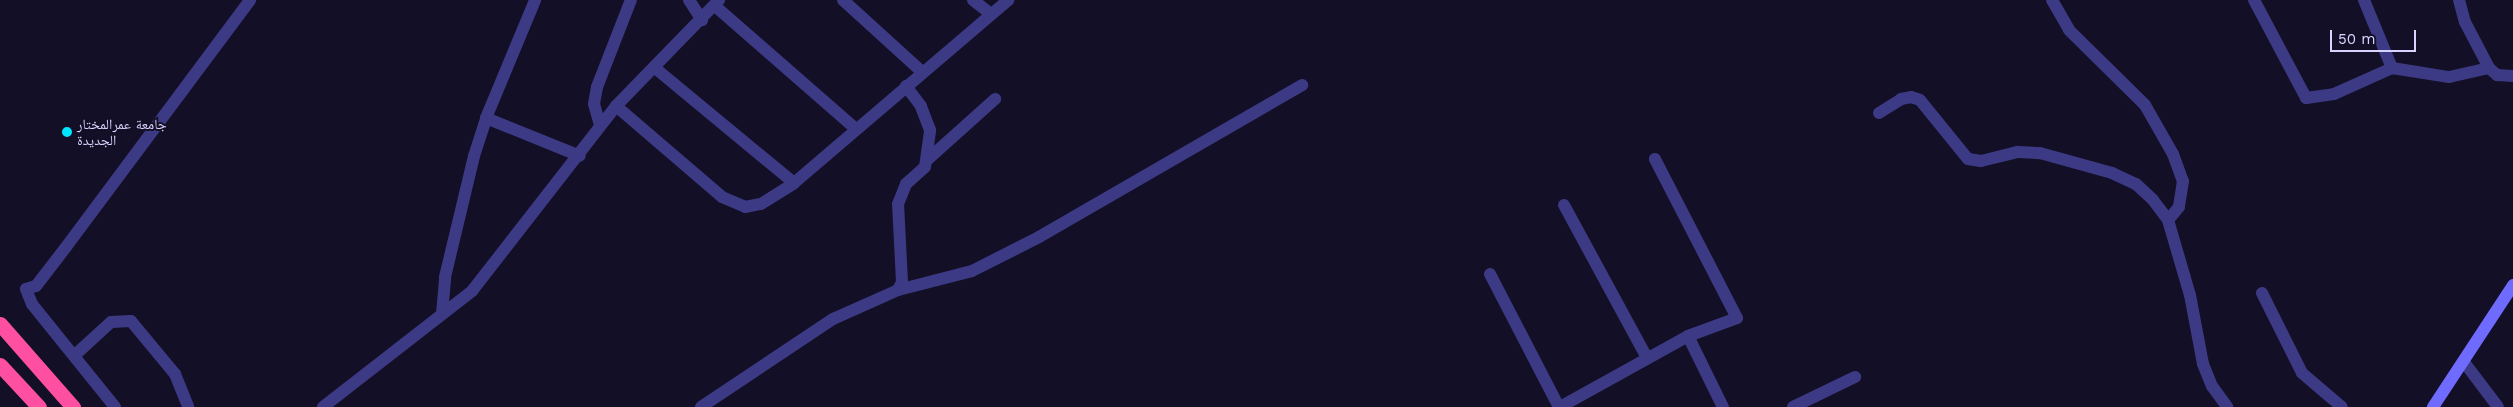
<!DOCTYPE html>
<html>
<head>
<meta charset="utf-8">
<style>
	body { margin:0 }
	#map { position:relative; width:2513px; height:407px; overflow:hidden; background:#130f26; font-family:"Work Sans","Noto Naskh Arabic",sans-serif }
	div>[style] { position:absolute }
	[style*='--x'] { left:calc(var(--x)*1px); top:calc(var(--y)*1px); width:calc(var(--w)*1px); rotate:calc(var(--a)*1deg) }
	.street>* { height:12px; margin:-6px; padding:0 6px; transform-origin:6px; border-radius:6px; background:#3d3a85 }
	.secondary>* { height:12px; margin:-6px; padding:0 6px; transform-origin:6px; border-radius:6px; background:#6f6bff }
	.highway>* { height:15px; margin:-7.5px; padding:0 7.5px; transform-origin:7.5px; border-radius:7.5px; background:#ff4fa3 }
	.dots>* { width:14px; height:14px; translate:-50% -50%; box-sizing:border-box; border:2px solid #130f26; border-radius:50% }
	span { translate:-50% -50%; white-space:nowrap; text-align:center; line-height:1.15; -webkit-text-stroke:4px #130f26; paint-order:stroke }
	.poi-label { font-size:14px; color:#d9d4ff }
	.left { translate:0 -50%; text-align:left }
	.scale { position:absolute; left:2330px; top:30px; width:86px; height:22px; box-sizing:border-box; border:2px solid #d9d4ff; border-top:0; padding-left:6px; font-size:15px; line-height:18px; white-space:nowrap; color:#d9d4ff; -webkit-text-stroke:4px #130f26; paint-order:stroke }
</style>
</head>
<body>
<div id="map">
	<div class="street">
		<div style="--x:689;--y:0;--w:24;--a:57"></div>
		<div style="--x:843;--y:0;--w:107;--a:42.3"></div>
		<div style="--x:973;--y:0;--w:23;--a:38"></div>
		<div style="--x:2052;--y:0;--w:34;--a:60"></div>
		<div style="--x:2069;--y:30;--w:107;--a:44.6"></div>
		<div style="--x:2145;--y:105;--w:56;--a:60.3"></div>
		<div style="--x:2173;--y:154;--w:29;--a:70"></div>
		<div style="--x:2183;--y:181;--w:26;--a:99"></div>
		<div style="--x:2179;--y:207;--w:17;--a:130"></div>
		<div style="--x:2254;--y:0;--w:111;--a:62"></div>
		<div style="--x:2306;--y:98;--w:28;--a:-8"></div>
		<div style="--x:2334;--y:94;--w:64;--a:-24.1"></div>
		<div style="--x:2392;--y:68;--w:58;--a:9"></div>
		<div style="--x:2449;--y:77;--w:41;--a:-12.7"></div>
		<div style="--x:2489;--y:68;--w:11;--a:41"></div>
		<div style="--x:2497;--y:75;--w:16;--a:4"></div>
		<div style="--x:2364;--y:0;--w:74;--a:67.6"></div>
		<div style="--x:2459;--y:0;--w:23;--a:75"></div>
		<div style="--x:2465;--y:22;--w:52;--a:62.4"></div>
		<div style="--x:715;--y:6;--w:187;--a:41.1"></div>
		<div style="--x:655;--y:68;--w:180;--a:39.6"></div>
		<div style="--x:616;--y:106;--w:140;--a:40.6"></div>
		<div style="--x:722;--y:197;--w:25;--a:23"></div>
		<div style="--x:745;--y:207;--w:16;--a:-11"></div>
		<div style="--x:761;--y:204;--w:39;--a:-32"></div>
		<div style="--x:794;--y:183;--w:282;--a:-40.5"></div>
		<div style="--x:1879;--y:113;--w:26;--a:-32"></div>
		<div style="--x:1901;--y:99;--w:10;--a:-11"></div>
		<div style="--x:1911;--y:97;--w:9;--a:18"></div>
		<div style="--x:1920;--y:100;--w:76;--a:50.9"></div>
		<div style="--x:1968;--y:159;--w:13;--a:9"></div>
		<div style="--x:1981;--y:161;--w:38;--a:-14"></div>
		<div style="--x:2018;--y:152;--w:22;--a:3"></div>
		<div style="--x:2040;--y:153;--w:75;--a:15.5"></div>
		<div style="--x:2112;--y:173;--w:26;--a:25"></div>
		<div style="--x:2136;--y:184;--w:23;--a:43"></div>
		<div style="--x:2153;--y:200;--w:25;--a:53"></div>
		<div style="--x:2168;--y:220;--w:78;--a:73.7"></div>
		<div style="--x:2190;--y:295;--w:70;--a:79.3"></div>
		<div style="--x:2203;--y:364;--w:24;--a:68"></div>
		<div style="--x:2212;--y:386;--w:26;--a:54"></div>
		<div style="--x:486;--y:118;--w:101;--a:22"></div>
		<div style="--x:600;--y:125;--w:22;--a:-106"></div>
		<div style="--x:594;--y:104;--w:17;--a:-80"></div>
		<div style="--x:597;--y:87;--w:93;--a:-68.7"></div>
		<div style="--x:926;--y:161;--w:93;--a:-41.9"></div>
		<div style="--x:1564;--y:205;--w:174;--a:61.5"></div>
		<div style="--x:1490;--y:274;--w:150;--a:62.6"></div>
		<div style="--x:898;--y:290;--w:9;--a:-63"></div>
		<div style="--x:902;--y:282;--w:78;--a:-92.9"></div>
		<div style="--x:898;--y:204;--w:22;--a:-68"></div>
		<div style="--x:906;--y:184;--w:25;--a:-42"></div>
		<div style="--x:925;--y:167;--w:37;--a:-82"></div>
		<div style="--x:930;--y:130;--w:26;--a:-111"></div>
		<div style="--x:921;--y:106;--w:25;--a:-127"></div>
		<div style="--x:2262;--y:293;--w:89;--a:63.4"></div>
		<div style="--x:2302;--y:373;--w:52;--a:40.4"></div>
		<div style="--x:442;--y:314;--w:37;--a:-85"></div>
		<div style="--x:445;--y:277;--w:124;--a:-76.5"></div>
		<div style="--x:474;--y:156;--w:40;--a:-72"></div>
		<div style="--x:486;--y:118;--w:128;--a:-67.4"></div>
		<div style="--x:1688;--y:336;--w:79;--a:63.8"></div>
		<div style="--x:75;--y:355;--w:49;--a:-42.5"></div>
		<div style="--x:111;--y:322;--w:20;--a:-3"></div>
		<div style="--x:131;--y:321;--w:69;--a:50.3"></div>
		<div style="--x:175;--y:374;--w:35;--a:68"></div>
		<div style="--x:2464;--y:362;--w:56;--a:52.9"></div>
		<div style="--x:115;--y:407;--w:132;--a:-128.9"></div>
		<div style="--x:32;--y:304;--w:16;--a:-112"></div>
		<div style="--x:26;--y:289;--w:10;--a:-17"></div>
		<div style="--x:36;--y:286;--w:49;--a:-52.4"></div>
		<div style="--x:66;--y:247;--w:308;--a:-53.3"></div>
		<div style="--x:323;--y:407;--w:189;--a:-37.9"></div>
		<div style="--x:472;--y:291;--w:234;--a:-52.1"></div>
		<div style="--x:616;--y:106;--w:148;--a:-45.8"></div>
		<div style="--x:701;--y:407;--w:159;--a:-33.7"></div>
		<div style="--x:833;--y:319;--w:71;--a:-24"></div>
		<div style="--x:898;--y:290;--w:76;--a:-14.4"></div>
		<div style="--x:972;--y:271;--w:75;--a:-26.9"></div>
		<div style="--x:1039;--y:237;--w:304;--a:-30"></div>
		<div style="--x:1560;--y:407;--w:146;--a:-29"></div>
		<div style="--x:1688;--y:336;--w:52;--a:-20.2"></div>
		<div style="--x:1737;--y:318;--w:179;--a:-117.3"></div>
		<div style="--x:1793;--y:407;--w:69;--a:-25.8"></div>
	</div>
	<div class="secondary">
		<div style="--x:2433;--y:407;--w:146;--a:-56.7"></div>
	</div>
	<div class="highway">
		<div style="--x:0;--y:324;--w:111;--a:48.7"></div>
		<div style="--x:0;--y:365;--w:57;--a:47.1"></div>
	</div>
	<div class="dots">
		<div style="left:67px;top:132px;background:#00e5ff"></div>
	</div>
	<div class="poi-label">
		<span class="left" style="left:77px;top:132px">جامعة عمرالمختار<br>الجديدة</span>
	</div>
	<div class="scale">50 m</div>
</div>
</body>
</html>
